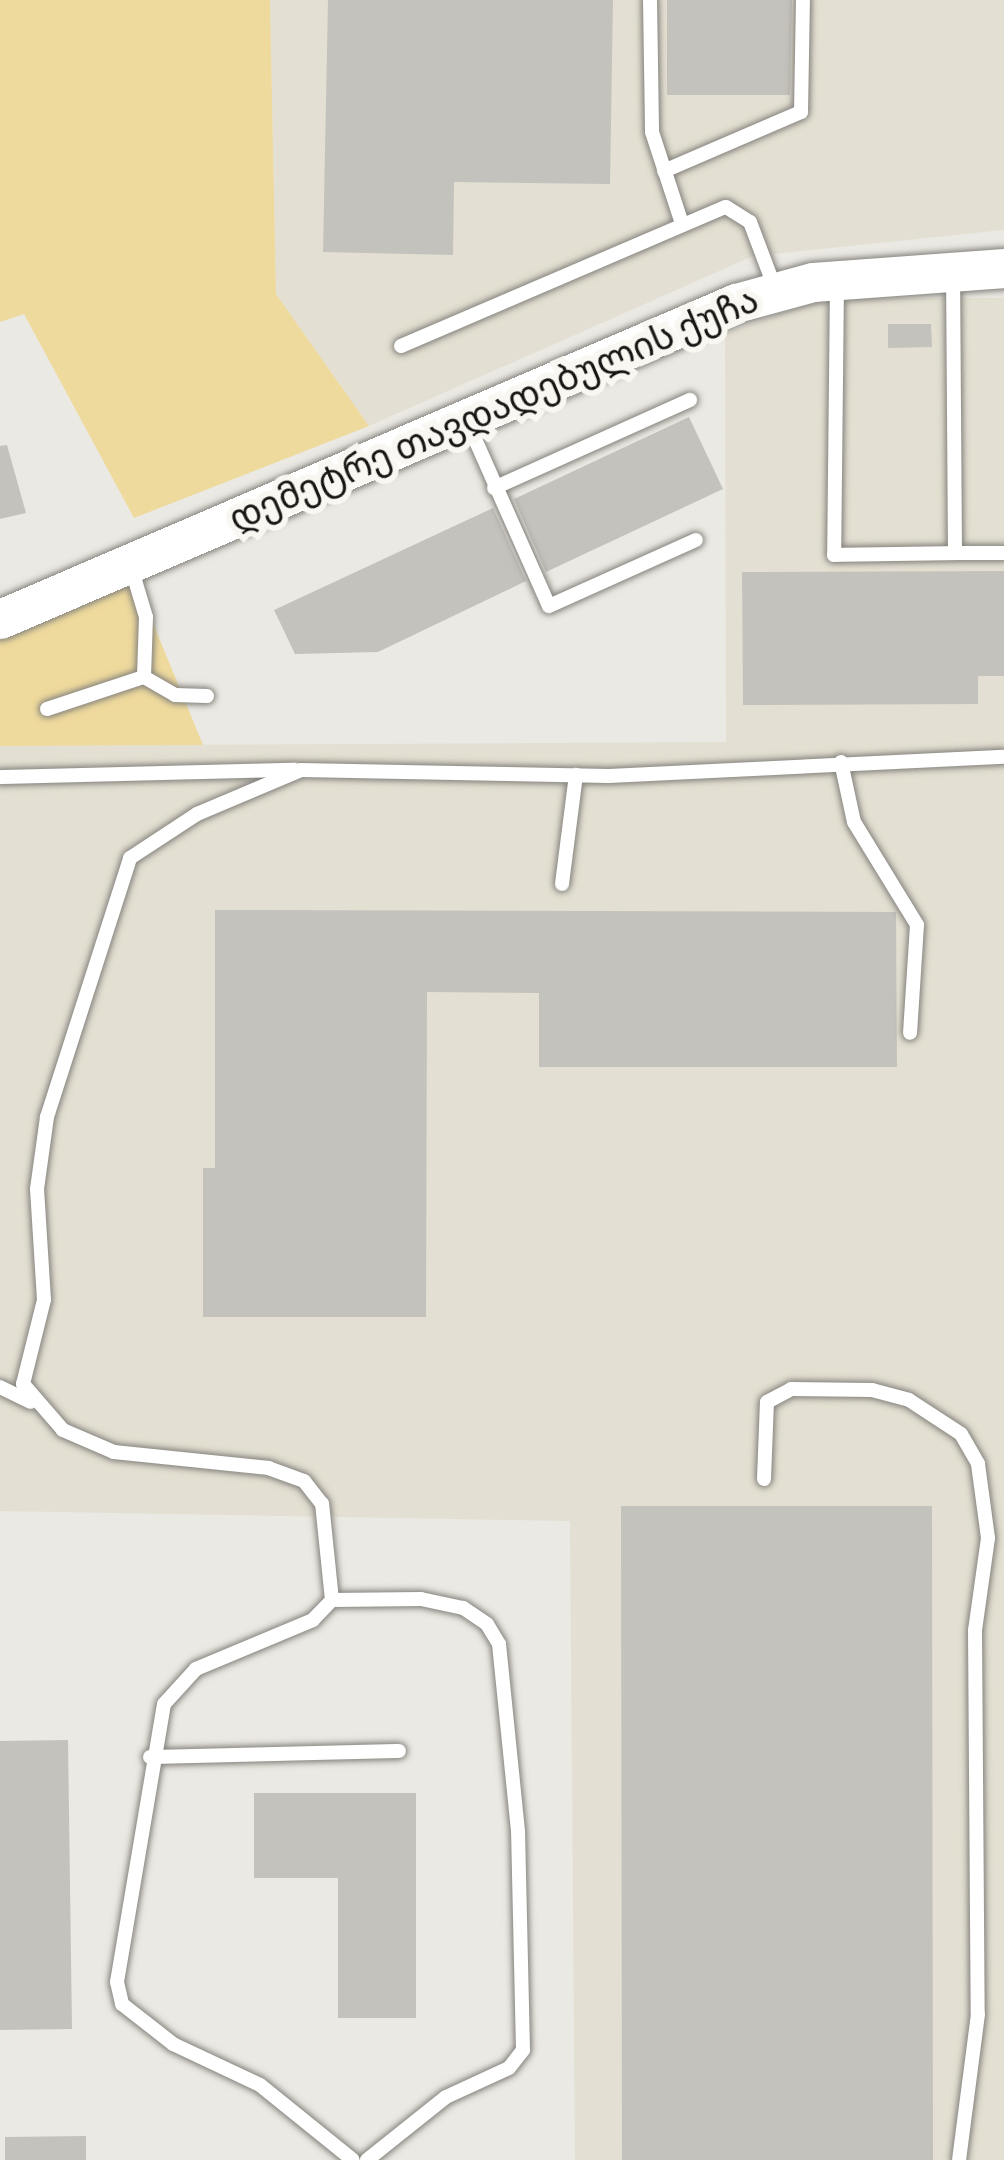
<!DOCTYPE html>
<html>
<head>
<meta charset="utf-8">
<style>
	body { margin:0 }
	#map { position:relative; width:1004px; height:2160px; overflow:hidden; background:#ebe9e3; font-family:"Source Sans 3","Noto Sans Georgian",sans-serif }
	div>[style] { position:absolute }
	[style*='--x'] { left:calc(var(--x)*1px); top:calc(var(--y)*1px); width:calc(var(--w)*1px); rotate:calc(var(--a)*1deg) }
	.built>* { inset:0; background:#e3dfd2 }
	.green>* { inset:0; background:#efda9d }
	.building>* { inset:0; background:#c4c2bc }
	.roads { filter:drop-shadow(0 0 3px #85837d) drop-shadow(0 0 3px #85837d) }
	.lane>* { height:14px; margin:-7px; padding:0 7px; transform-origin:7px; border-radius:7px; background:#fff }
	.secondary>* { height:39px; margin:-19.5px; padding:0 19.5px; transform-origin:19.5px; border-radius:19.5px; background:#fff }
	span { translate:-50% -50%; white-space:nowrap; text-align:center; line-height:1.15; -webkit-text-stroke:12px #f9f7f1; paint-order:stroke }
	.street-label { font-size:36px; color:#161513 }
</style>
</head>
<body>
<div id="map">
	<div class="built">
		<div style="clip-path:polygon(270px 0,1004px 0,1004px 230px,753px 256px,369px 426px,276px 294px)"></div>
		<div style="clip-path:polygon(826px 298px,1004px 298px,1004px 2160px,575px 2160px,570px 1521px,0 1511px,0 746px,726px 742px,725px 333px)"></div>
	</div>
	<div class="green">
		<div style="clip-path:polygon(0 0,270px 0,276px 294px,369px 426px,134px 518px,24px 314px,0 322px)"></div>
		<div style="clip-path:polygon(136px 582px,203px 745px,0 746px,0 637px)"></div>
	</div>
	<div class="building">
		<div style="clip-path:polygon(328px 0,613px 0,610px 184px,454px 182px,453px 255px,323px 252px)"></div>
		<div style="clip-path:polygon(667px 0,792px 0,790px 95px,667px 95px)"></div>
		<div style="clip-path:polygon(888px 324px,931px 324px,932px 347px,888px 348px)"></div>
		<div style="clip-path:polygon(689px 417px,723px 489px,546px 572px,514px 499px)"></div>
		<div style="clip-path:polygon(7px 445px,26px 513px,0 519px,0 446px)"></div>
		<div style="clip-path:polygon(493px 508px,526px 581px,378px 652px,295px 654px,274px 610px)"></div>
		<div style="clip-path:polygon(1004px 571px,1004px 676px,978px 676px,978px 704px,743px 705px,742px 572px)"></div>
		<div style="clip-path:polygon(215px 910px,896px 912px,897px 1067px,539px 1067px,539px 993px,427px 992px,426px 1317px,203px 1317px,203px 1168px,215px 1168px)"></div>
		<div style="clip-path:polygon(621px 1506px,932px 1506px,933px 2160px,622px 2160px)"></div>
		<div style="clip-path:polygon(68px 1740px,72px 2029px,0 2030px,0 1741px)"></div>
		<div style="clip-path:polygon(254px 1793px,416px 1793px,416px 2018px,338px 2018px,338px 1878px,254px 1878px)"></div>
		<div style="clip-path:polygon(86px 2136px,86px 2160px,5px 2160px,5px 2137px)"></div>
	</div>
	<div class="roads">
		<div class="lane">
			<div style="--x:650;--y:0;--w:132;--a:89.1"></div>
			<div style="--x:652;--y:132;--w:97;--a:71.9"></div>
			<div style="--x:664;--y:171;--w:149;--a:-23.3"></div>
			<div style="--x:801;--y:112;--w:112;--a:-89"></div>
			<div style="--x:837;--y:283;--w:272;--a:90.6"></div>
			<div style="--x:834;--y:555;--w:121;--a:-0.9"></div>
			<div style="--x:955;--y:553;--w:281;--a:-90.4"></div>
			<div style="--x:401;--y:346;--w:353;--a:-23.2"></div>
			<div style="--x:726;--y:207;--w:28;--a:32"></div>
			<div style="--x:750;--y:222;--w:71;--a:69.3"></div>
			<div style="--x:467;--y:421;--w:202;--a:66.1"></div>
			<div style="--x:549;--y:606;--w:161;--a:-24.2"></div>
			<div style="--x:494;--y:488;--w:215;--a:-24.2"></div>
			<div style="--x:955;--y:553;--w:49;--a:0"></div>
			<div style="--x:144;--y:677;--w:36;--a:30"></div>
			<div style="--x:175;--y:695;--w:32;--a:2"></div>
			<div style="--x:47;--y:709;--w:102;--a:-18.3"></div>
			<div style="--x:144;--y:677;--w:60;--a:-88.1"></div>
			<div style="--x:146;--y:617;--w:52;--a:-106.7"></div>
			<div style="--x:841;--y:762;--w:61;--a:77.8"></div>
			<div style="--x:854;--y:822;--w:121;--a:58.5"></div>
			<div style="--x:917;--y:925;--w:108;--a:93.7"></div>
			<div style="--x:0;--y:777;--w:295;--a:-1.4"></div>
			<div style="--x:562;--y:884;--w:110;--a:-82.7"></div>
			<div style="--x:0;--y:1387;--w:34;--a:26"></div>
			<div style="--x:764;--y:1479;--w:77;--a:-87.8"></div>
			<div style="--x:767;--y:1402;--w:27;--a:-28"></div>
			<div style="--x:791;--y:1389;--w:81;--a:0.7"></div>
			<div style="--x:872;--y:1390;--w:38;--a:15"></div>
			<div style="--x:909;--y:1400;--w:62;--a:33.2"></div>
			<div style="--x:961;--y:1434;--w:34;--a:60"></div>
			<div style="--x:978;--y:1464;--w:75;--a:82.3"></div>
			<div style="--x:988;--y:1538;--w:93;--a:98"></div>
			<div style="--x:975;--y:1630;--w:384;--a:89.6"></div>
			<div style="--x:978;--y:2014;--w:147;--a:97.4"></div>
			<div style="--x:332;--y:1600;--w:28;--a:134"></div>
			<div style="--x:313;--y:1620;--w:127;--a:157.3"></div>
			<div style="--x:196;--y:1669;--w:47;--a:132.4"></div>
			<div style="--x:164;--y:1704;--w:282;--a:99.6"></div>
			<div style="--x:117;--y:1982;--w:23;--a:77"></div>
			<div style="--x:122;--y:2004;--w:65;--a:38.1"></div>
			<div style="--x:173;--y:2044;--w:96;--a:25.2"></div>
			<div style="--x:260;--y:2085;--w:119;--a:38.9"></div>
			<div style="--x:150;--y:1757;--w:249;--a:-1.4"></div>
			<div style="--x:367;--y:2160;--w:101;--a:-38.6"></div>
			<div style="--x:446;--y:2097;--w:69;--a:-24.7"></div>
			<div style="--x:509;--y:2068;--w:23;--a:-52"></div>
			<div style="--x:523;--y:2050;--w:219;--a:-91.3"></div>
			<div style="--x:518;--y:1831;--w:188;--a:-95.8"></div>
			<div style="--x:499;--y:1644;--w:23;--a:-121"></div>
			<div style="--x:487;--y:1624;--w:29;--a:-146"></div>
			<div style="--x:463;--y:1608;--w:43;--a:-167.9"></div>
			<div style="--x:421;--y:1599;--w:89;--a:179.4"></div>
			<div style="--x:332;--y:1600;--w:97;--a:-95.9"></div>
			<div style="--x:322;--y:1504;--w:29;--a:-128"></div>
			<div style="--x:304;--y:1481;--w:37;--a:-160"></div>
			<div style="--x:269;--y:1468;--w:156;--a:-174.1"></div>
			<div style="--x:114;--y:1452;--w:56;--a:-156.7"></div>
			<div style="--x:63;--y:1430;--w:61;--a:-131"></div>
			<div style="--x:23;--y:1384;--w:87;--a:-76"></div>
			<div style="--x:44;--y:1300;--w:111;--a:-93.6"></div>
			<div style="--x:37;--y:1189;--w:73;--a:-82.1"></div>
			<div style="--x:47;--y:1117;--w:272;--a:-72.2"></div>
			<div style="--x:130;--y:858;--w:80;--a:-33.3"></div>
			<div style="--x:197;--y:814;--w:113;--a:-22.9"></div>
			<div style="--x:301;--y:770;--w:308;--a:1.1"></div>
			<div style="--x:609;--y:776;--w:395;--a:-2.8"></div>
		</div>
		<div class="secondary">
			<div style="--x:0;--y:619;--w:801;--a:-23.24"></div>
			<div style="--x:736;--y:303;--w:80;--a:-15.3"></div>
			<div style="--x:813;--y:282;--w:192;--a:-4.2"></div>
		</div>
	</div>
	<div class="street-label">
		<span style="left:494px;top:410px;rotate:-23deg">დემეტრე თავდადებულის ქუჩა</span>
	</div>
</div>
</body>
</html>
